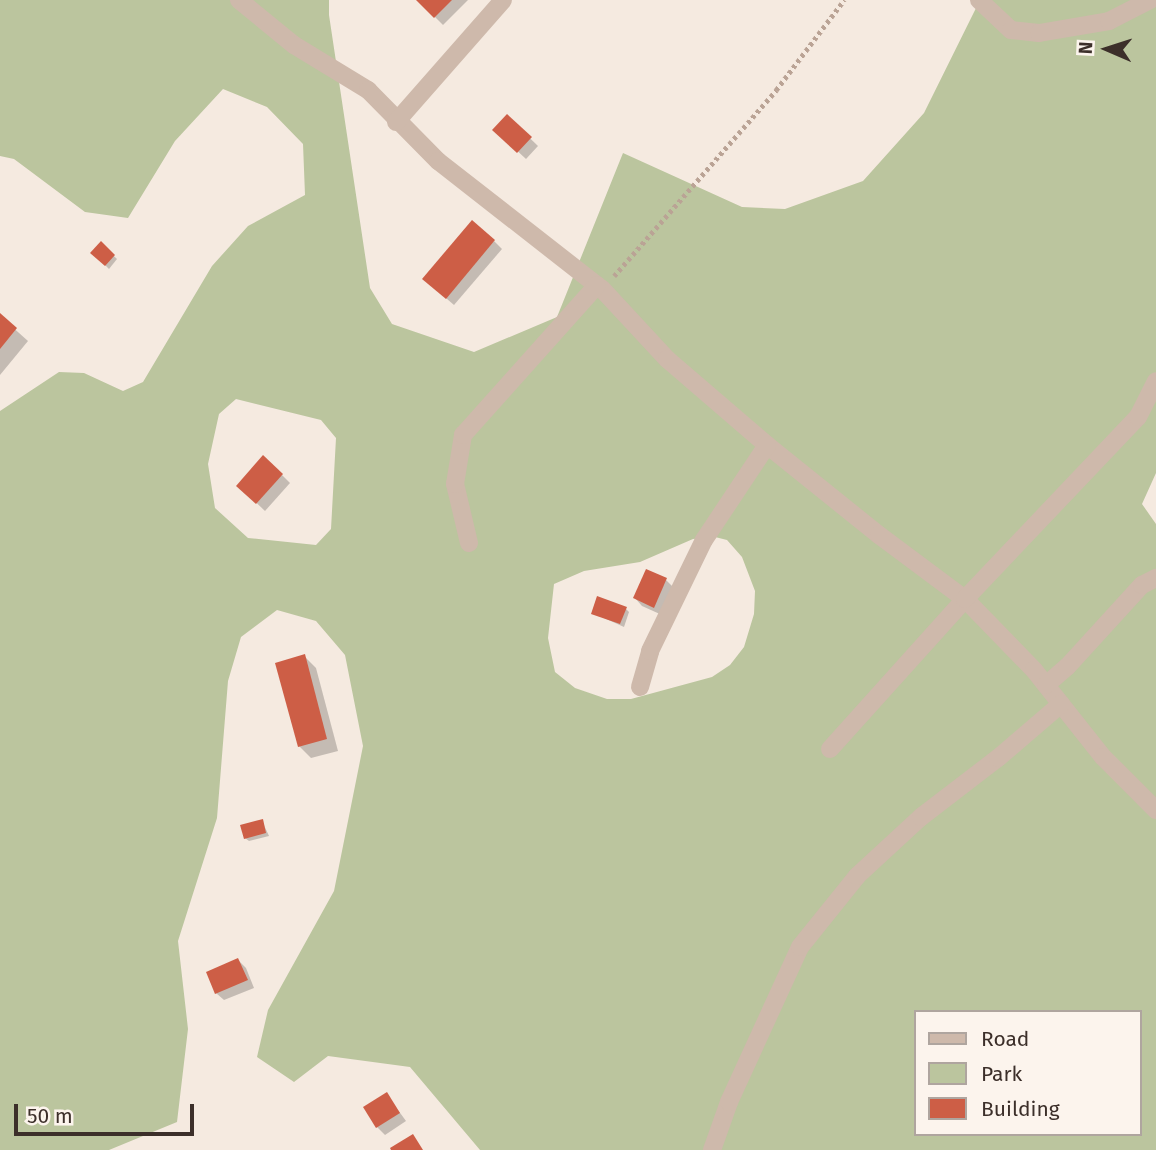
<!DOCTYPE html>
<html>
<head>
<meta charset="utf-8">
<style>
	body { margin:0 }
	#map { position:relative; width:1156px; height:1150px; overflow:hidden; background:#f5eae0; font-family:"Fira Sans",sans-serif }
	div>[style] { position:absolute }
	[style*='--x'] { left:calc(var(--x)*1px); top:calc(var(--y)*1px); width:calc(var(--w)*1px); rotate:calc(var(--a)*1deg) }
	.green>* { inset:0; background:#bbc59e }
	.shadow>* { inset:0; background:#0003 }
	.building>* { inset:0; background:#cd5e46 }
	.path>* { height:4.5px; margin-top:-2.25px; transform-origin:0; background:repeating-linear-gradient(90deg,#baa395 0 3.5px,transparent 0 7px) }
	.minor>* { height:18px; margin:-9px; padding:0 9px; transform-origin:9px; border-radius:9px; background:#ceb9ab }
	span { translate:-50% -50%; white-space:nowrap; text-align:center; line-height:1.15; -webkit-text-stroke:5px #fcf4ed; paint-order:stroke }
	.legend { position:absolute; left:914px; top:1010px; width:228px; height:126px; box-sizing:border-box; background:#fcf4ed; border:2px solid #afa59f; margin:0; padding:9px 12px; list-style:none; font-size:21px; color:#3c2f2a }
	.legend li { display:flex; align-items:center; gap:14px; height:35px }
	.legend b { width:35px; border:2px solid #afa59f }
	.north { position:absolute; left:1072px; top:14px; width:70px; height:70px; -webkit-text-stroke:5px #fcf4ed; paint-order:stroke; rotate:273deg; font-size:19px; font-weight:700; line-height:28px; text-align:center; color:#3c2f2a }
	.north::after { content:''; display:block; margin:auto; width:24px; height:32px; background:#3c2f2a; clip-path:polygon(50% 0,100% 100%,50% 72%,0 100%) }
	.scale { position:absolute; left:14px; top:1104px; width:180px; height:32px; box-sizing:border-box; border:4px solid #3c2f2a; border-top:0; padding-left:9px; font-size:21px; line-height:24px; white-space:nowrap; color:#3c2f2a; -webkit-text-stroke:5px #fcf4ed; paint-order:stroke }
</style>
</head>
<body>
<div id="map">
	<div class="green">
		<div style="clip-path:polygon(evenodd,0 0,329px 0,329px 15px,370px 288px,392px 324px,474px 352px,557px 317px,623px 153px,742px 207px,785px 209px,863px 181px,924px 113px,980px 0,1156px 0,1156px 473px,1142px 504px,1156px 524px,1156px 1150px,480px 1150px,410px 1067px,328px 1056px,294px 1082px,257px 1057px,268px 1010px,334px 891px,363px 746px,345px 655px,316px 621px,277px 610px,241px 637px,228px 681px,217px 818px,178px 941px,188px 1029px,177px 1122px,109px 1150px,0 1150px,0 411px,59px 372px,84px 373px,123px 391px,143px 382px,212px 266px,248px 226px,305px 195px,303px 144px,267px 107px,223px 89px,175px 141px,128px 218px,85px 212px,14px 159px,0 156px,0 0,236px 399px,321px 420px,336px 438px,331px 529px,316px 545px,248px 538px,215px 508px,208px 464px,219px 414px,236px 399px,0 0,715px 537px,727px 540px,742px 557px,755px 591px,754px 614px,744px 647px,730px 665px,712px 677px,631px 699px,607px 699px,575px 688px,555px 672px,548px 638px,554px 584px,584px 571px,640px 562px,693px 539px,715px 537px,0 0,916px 1012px,1140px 1012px,1140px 1134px,916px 1134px,916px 1012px)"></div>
	</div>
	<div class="shadow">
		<div style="clip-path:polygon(418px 0,468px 0,443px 25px)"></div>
		<div style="clip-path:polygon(507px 116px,538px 146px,526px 159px,495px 130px)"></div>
		<div style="clip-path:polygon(494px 241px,502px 249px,454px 305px,432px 286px)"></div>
		<div style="clip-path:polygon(101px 244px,117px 259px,109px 269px,93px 253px)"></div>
		<div style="clip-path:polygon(0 316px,28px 341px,0 375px)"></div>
		<div style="clip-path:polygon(282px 475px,290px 483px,265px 511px,246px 493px)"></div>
		<div style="clip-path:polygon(666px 580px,674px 588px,662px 615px,642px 606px,635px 598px)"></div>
		<div style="clip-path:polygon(626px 609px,629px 612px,624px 627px,593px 613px)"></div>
		<div style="clip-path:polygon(304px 656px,316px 668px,338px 751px,311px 758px,299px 746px)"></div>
		<div style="clip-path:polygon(262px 821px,269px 836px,249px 841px,245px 838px)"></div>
		<div style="clip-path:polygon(238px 960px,246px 968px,254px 988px,224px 1000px,216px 993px)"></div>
		<div style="clip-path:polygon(387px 1095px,406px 1121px,385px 1135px,377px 1127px)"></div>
	</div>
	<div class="building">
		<div style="clip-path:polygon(416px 0,452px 0,434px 18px)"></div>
		<div style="clip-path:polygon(507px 114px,532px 137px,517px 153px,492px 130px)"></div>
		<div style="clip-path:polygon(472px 220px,495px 240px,446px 299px,422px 279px)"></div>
		<div style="clip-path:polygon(101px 241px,115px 255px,105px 266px,90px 253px)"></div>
		<div style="clip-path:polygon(0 313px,17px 328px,0 349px)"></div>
		<div style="clip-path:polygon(263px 455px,283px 474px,256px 504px,236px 486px)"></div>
		<div style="clip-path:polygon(646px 569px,667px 578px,654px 608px,633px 598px)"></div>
		<div style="clip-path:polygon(597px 596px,627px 607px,620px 624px,591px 614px)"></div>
		<div style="clip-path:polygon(305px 654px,327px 739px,298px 747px,275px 663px)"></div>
		<div style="clip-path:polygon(263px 819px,266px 833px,244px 839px,240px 825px)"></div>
		<div style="clip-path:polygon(238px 958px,248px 980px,215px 994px,206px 972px)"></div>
		<div style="clip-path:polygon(387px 1092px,400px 1113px,376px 1128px,363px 1107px)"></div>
		<div style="clip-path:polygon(413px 1134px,423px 1150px,391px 1150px,390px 1148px)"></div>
	</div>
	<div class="path">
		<div style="--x:614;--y:276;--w:247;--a:-48.9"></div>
		<div style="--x:776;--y:90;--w:113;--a:-52.9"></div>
	</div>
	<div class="minor">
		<div style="--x:239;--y:0;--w:71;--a:39.3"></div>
		<div style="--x:294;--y:45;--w:87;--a:31.3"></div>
		<div style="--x:368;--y:90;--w:100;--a:45.4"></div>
		<div style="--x:438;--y:161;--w:208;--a:38"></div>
		<div style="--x:602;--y:289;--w:96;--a:47.1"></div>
		<div style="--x:667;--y:359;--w:132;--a:40.7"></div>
		<div style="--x:767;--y:445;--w:144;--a:38.8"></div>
		<div style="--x:879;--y:535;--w:107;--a:36.7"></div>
		<div style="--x:965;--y:599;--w:99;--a:45.8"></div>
		<div style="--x:1034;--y:670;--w:111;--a:51.6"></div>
		<div style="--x:1103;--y:757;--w:75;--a:45"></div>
		<div style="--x:979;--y:0;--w:44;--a:43.2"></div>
		<div style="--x:1011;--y:30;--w:28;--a:6"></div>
		<div style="--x:1039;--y:33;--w:71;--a:-9.7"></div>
		<div style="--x:1109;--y:21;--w:46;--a:-27.1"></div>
		<div style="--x:396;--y:122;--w:162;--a:-48.7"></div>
		<div style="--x:469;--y:543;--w:61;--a:-103.3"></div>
		<div style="--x:455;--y:484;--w:50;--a:-80.7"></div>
		<div style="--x:463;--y:435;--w:201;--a:-48.2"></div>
		<div style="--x:1046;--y:685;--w:28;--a:-41"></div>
		<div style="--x:1067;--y:667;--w:111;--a:-47.6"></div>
		<div style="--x:1142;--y:585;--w:16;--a:-27"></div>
		<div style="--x:640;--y:687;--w:37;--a:-74"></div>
		<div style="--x:650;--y:651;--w:123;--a:-64.1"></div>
		<div style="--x:704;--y:540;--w:114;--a:-56.4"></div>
		<div style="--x:830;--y:749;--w:202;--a:-48"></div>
		<div style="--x:965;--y:599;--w:251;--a:-46.5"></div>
		<div style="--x:1138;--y:417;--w:40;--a:-63.4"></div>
		<div style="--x:712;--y:1150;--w:51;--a:-70.5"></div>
		<div style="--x:729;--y:1102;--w:170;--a:-65.4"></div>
		<div style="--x:800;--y:947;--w:91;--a:-51.2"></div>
		<div style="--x:857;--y:876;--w:87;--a:-42.7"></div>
		<div style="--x:921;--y:817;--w:97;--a:-37.5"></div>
		<div style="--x:998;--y:758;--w:83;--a:-40.6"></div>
	</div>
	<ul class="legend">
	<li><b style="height:9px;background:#ceb9ab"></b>Road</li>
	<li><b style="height:19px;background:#bbc59e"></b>Park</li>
	<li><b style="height:19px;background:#cd5e46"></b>Building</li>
	</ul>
	<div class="north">N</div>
	<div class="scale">50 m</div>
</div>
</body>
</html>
